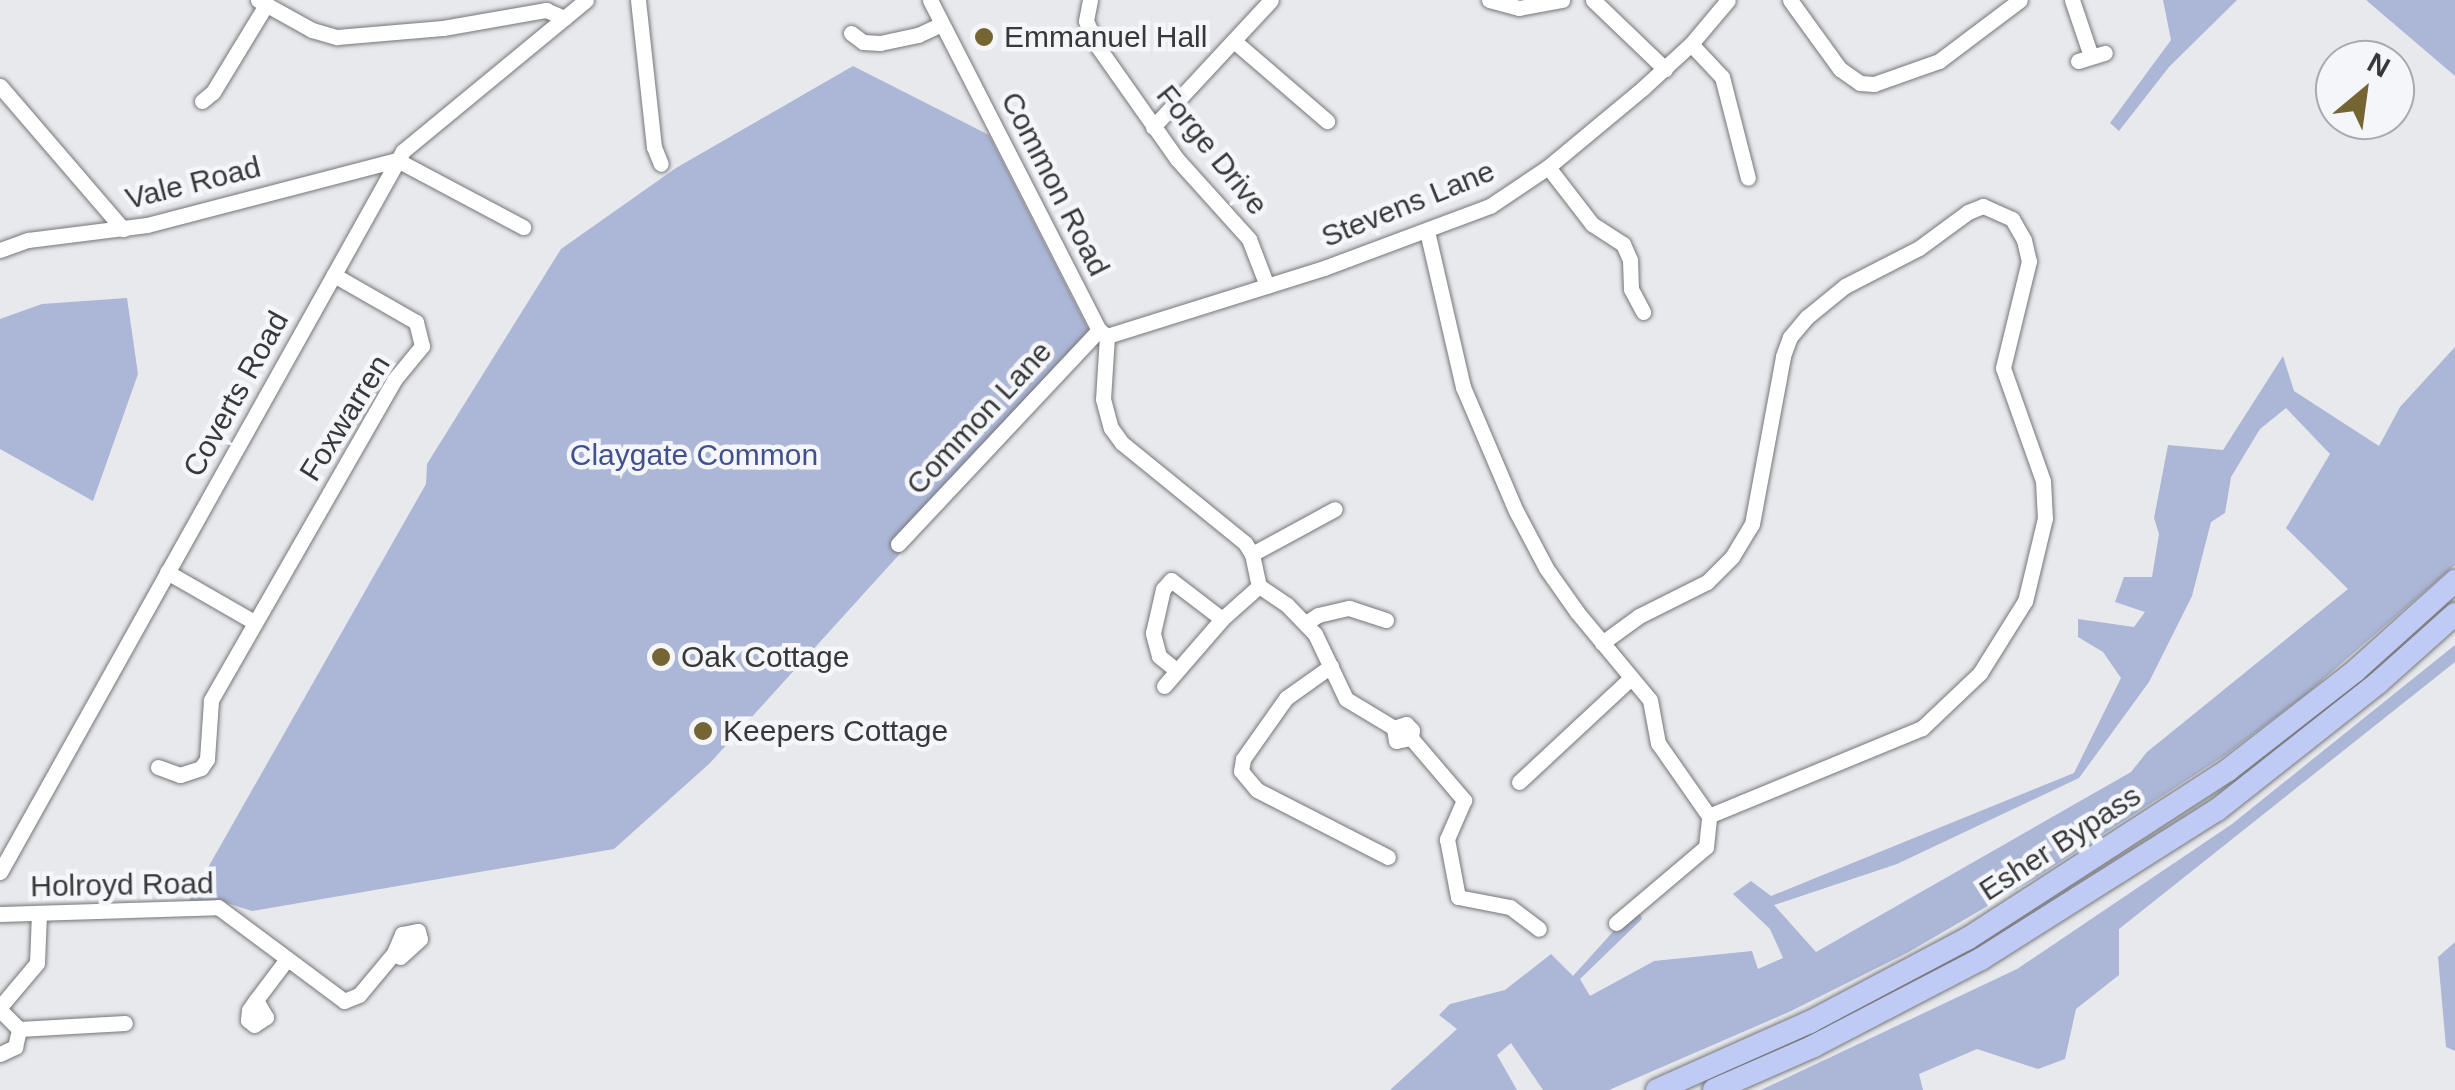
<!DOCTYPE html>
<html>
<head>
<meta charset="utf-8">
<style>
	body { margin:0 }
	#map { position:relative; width:2455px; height:1090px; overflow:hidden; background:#e8e9ed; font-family:Arial,sans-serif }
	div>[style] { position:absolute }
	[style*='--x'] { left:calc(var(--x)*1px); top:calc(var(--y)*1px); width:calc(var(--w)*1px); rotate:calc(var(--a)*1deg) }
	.green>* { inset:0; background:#acb6d6 }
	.roads { filter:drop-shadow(0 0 2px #757679) drop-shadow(0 0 2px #757679) }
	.minor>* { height:15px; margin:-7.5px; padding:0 7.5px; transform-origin:7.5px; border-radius:7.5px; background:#fff }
	.highway>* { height:22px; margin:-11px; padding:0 11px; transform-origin:11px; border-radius:11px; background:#bfcbf4 }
	.dots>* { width:28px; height:28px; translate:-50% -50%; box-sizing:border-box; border:5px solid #f5f6fa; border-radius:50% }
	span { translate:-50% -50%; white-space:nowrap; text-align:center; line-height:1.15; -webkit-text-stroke:9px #f5f6fa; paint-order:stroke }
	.poi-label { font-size:30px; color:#38383a }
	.left { translate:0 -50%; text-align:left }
	.street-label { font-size:30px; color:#38383a }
	.park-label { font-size:30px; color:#42508e }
	.north { position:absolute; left:2315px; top:40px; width:100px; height:100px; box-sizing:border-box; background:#f5f6fa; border:2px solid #a9aaad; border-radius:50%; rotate:29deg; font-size:28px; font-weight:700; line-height:40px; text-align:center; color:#38383a }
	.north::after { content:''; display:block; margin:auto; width:35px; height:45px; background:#756532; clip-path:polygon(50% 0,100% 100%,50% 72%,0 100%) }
</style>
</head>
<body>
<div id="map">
	<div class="green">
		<div style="clip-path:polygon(2163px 0,2237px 0,2169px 67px,2119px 131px,2110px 123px,2171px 40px)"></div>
		<div style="clip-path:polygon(2367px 0,2455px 0,2455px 76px,2366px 0)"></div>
		<div style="clip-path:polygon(853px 66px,989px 135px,1094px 340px,710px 763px,614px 849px,252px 911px,221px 901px,189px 901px,426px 484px,427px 464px,561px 249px,676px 168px)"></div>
		<div style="clip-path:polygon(127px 298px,138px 374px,93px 501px,0 449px,0 319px,42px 304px)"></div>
		<div style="clip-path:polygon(evenodd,2455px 347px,2455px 565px,2305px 695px,2224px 756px,2034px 879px,1907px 953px,1789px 1012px,1609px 1090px,1543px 1090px,1511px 1043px,1497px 1055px,1517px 1090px,1390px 1090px,1457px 1029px,1439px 1015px,1450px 1004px,1505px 990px,1551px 954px,1573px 976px,1637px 905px,1642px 919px,1580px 979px,1590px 996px,1654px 961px,1752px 951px,1758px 969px,1783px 958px,1770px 929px,1733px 894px,1751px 881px,1771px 896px,2074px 773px,2121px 678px,2103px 652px,2078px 637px,2078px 619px,2134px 627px,2145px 612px,2115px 602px,2124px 577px,2152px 577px,2159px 534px,2154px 518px,2168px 445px,2223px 450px,2283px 356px,2294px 391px,2379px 446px,2400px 407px,2455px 347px,2286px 408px,2330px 454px,2286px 528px,2348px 589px,2147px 752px,2131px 772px,1816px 952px,1774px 905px,1897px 864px,2079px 778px,2149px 682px,2192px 596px,2211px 522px,2225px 513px,2231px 477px,2260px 429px,2286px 408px)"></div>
		<div style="clip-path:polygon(2455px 645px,2455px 662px,2119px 929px,2119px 975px,2076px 1009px,2065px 1059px,2038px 1069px,1977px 1049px,1919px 1074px,1923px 1090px,1761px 1090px,2017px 969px,2232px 824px)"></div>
		<div style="clip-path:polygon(2455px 942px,2455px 1051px,2446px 1047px,2438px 957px)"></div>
	</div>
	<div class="roads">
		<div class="minor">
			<div style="--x:258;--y:0;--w:62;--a:29.1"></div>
			<div style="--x:312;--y:30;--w:26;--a:16"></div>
			<div style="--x:337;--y:37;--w:106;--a:-4.9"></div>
			<div style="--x:443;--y:28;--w:105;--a:-9.9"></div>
			<div style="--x:546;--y:10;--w:20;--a:24"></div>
			<div style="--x:638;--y:0;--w:148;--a:83.8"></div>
			<div style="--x:654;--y:147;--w:18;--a:68"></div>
			<div style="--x:930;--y:0;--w:371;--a:62.9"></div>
			<div style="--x:1099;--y:330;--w:10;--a:37"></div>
			<div style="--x:1090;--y:0;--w:21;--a:101"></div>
			<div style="--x:1086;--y:21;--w:29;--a:65"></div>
			<div style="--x:1098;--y:47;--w:137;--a:54.8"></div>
			<div style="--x:1177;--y:159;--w:108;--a:48"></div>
			<div style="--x:1249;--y:239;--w:50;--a:69"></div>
			<div style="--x:1489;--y:0;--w:31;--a:15"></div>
			<div style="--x:1519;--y:8;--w:44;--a:-10.5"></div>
			<div style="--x:1593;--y:0;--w:100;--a:43.8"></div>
			<div style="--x:1790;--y:0;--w:85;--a:54.1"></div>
			<div style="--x:1840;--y:69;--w:24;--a:35"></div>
			<div style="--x:1860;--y:83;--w:14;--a:4"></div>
			<div style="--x:1874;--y:84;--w:69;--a:-19.5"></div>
			<div style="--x:1939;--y:61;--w:101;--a:-37"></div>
			<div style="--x:2072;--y:0;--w:59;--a:71.3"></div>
			<div style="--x:851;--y:33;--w:15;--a:37"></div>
			<div style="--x:863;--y:42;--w:17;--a:3"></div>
			<div style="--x:880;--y:43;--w:39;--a:-12"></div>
			<div style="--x:918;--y:35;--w:26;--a:-25"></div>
			<div style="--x:1234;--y:41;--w:123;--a:40.7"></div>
			<div style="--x:1691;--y:44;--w:45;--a:46.8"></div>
			<div style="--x:1722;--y:77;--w:104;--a:75.6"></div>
			<div style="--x:2078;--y:61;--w:28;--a:-17"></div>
			<div style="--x:0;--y:86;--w:189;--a:49.3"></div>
			<div style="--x:202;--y:101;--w:14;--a:-39"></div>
			<div style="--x:213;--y:92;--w:102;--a:-58.7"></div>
			<div style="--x:1153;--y:127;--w:173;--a:-47.1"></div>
			<div style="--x:397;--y:160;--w:143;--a:28"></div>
			<div style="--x:1548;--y:167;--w:72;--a:52.3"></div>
			<div style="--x:1592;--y:224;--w:37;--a:33"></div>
			<div style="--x:1623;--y:244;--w:17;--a:66"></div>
			<div style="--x:1630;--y:260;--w:29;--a:88"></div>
			<div style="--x:1631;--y:289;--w:26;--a:62"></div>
			<div style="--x:1427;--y:231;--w:160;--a:77"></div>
			<div style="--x:1463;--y:387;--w:135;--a:66.9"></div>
			<div style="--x:1516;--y:511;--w:64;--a:62.2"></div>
			<div style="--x:1546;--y:568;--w:54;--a:54.8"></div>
			<div style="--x:1577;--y:612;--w:114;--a:50.3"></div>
			<div style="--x:1650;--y:700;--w:44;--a:79.5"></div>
			<div style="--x:1658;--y:743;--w:89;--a:55.1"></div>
			<div style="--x:0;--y:250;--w:30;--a:-20"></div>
			<div style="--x:28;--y:240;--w:120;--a:-7.2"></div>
			<div style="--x:147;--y:225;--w:258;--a:-14.6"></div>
			<div style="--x:1107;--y:336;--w:227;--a:-17.4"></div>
			<div style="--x:1324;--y:268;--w:177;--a:-20.5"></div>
			<div style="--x:1490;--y:206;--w:70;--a:-33.9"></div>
			<div style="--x:1548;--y:167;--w:124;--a:-39.7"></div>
			<div style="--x:1643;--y:88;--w:65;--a:-42.5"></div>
			<div style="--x:1691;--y:44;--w:57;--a:-49.9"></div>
			<div style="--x:1107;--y:336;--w:63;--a:93.6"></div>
			<div style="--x:1103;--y:399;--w:30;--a:75"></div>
			<div style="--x:1111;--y:428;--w:19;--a:54"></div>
			<div style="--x:1122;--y:443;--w:159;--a:39.1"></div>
			<div style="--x:1245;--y:543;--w:13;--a:58"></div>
			<div style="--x:1252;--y:554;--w:33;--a:78"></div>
			<div style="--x:1259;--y:586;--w:34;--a:34"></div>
			<div style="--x:1287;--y:605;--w:40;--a:46"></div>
			<div style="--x:1315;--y:634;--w:72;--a:64.5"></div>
			<div style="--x:1346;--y:699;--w:56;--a:31.1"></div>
			<div style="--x:1394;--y:728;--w:13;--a:-18"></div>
			<div style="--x:1406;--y:724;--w:8;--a:45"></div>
			<div style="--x:1412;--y:730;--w:8;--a:97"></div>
			<div style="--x:1411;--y:738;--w:15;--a:169"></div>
			<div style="--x:1396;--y:741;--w:13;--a:-99"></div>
			<div style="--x:898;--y:544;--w:294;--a:-46.8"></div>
			<div style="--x:1252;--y:554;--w:94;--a:-28.5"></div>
			<div style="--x:167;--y:572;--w:100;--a:29.9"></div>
			<div style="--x:1306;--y:623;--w:14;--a:-34"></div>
			<div style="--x:1318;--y:615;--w:32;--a:-13"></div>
			<div style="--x:1349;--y:608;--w:39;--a:18"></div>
			<div style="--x:1602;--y:643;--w:46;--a:-36.1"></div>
			<div style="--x:1639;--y:616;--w:76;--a:-26.6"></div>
			<div style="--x:1707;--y:582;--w:35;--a:-45"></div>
			<div style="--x:1732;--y:557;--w:39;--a:-59"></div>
			<div style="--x:1752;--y:524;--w:171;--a:-79.5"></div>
			<div style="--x:1783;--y:356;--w:20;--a:-70"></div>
			<div style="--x:1790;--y:337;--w:26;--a:-50"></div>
			<div style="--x:1807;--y:317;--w:49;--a:-39.2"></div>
			<div style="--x:1845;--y:286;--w:83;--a:-27.2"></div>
			<div style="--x:1919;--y:248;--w:61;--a:-36.3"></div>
			<div style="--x:1968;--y:212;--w:16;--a:-22"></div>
			<div style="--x:1983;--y:206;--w:32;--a:24"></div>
			<div style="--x:2012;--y:219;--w:24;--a:60"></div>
			<div style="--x:2024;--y:240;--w:22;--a:77"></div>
			<div style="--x:2029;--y:261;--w:110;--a:103.7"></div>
			<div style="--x:2003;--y:368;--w:120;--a:70.5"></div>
			<div style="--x:2043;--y:481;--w:37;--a:87"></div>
			<div style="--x:2045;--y:518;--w:85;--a:103.5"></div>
			<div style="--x:2025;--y:601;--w:85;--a:122"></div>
			<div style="--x:1980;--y:673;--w:80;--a:136.5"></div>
			<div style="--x:1922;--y:728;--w:230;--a:157.6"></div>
			<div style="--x:1331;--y:666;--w:55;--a:144.6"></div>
			<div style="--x:1286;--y:698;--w:75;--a:125.2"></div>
			<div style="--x:1243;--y:759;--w:12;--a:99"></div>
			<div style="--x:1241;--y:771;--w:25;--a:50"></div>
			<div style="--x:1257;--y:790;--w:147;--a:27.1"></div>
			<div style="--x:1176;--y:670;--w:22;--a:-141"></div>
			<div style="--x:1159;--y:656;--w:24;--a:-105"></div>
			<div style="--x:1153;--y:633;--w:45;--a:-77.2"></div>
			<div style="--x:1163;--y:589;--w:12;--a:-48"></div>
			<div style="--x:1171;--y:580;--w:64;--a:37.4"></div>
			<div style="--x:1164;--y:686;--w:89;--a:-49.1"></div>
			<div style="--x:1222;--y:619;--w:50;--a:-41.7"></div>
			<div style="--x:1411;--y:738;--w:82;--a:49.5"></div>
			<div style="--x:1464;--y:800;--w:43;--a:113.6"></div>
			<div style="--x:1447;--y:839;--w:59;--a:79.3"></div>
			<div style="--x:1458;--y:897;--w:53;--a:10.9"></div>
			<div style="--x:1510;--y:907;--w:36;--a:37"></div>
			<div style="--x:158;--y:767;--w:23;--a:20"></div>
			<div style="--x:180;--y:775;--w:22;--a:-18"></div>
			<div style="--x:201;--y:768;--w:11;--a:-56"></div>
			<div style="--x:207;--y:759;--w:59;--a:-86.1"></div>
			<div style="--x:211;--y:700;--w:369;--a:-60.2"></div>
			<div style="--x:394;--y:380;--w:44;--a:-50.5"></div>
			<div style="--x:422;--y:346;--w:25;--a:-104"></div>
			<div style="--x:416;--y:322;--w:95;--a:-150.2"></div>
			<div style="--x:1519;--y:782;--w:153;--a:-42.9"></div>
			<div style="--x:0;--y:872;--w:826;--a:-60.8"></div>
			<div style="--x:403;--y:151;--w:237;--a:-39.5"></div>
			<div style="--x:0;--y:914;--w:218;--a:-1.8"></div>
			<div style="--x:218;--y:907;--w:157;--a:36.7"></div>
			<div style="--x:344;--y:1001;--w:16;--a:-22"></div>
			<div style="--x:359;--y:995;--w:55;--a:-50.2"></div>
			<div style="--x:394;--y:953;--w:21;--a:-67"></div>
			<div style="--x:402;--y:934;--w:16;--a:-11"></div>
			<div style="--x:418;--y:931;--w:8;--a:76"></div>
			<div style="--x:420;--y:939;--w:27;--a:138"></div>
			<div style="--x:1616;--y:923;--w:118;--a:-40.2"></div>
			<div style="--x:1706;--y:847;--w:31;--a:-84"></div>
			<div style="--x:256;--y:1000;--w:20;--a:60"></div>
			<div style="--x:266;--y:1017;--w:14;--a:146"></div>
			<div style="--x:254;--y:1025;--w:8;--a:-140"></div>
			<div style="--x:248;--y:1020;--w:10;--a:-84"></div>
			<div style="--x:249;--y:1010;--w:12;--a:-55"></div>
			<div style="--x:256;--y:1000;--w:51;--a:-52.9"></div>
			<div style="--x:0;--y:1007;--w:57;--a:-49.9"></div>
			<div style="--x:37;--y:963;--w:49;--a:-87.7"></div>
			<div style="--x:0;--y:1010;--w:27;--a:45"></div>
			<div style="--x:19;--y:1029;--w:106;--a:-3.2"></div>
			<div style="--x:0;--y:1054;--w:17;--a:-25"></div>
			<div style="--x:15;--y:1047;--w:18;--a:-77"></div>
		</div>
		<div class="highway">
			<div style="--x:1657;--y:1090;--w:167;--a:-24"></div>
			<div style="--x:1810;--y:1022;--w:178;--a:-27.9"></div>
			<div style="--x:1967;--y:939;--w:311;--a:-32.9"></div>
			<div style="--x:2228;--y:770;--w:161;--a:-37.9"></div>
			<div style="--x:2355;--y:671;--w:135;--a:-42"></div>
			<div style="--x:1714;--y:1090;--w:109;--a:-23.7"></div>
			<div style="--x:1814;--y:1046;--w:188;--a:-27.5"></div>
			<div style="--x:1981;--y:959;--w:279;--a:-32.3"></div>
			<div style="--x:2217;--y:810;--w:206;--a:-38.3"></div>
			<div style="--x:2379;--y:682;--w:102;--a:-41.8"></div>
		</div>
	</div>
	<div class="dots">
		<div style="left:984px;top:37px;background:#756532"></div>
		<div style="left:661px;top:657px;background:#756532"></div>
		<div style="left:703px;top:731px;background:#756532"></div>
	</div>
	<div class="poi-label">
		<span class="left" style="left:1004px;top:37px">Emmanuel Hall</span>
		<span class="left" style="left:681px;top:657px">Oak Cottage</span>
		<span class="left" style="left:723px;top:731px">Keepers Cottage</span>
	</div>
	<div class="street-label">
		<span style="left:1212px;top:150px;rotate:51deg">Forge Drive</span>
		<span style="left:193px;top:183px;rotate:-14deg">Vale Road</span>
		<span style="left:1055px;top:184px;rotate:63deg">Common Road</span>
		<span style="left:1408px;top:204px;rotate:-22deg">Stevens Lane</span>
		<span style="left:236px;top:394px;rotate:-61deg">Coverts Road</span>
		<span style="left:345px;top:418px;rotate:-58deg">Foxwarren</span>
		<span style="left:979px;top:418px;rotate:-47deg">Common Lane</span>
		<span style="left:2060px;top:843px;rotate:-33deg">Esher Bypass</span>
		<span style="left:122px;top:885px;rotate:-1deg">Holroyd Road</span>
	</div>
	<div class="park-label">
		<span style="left:694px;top:455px">Claygate Common</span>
	</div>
	<div class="north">N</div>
</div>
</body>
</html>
